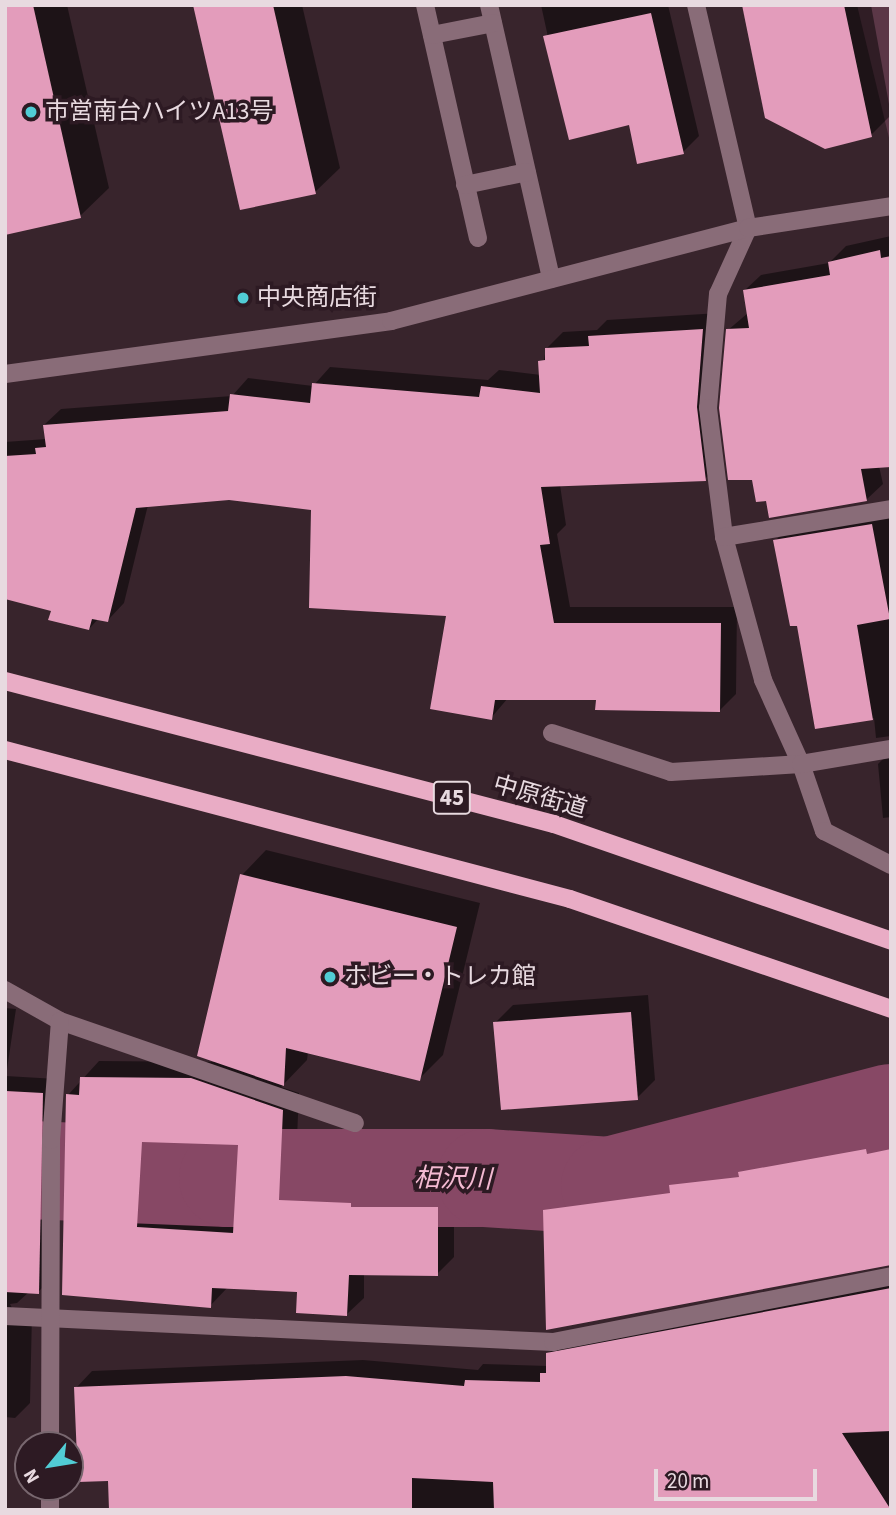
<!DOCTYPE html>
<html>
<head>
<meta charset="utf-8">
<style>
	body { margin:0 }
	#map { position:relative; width:896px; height:1515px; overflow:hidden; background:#38242c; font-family:"Source Sans 3","Noto Sans JP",sans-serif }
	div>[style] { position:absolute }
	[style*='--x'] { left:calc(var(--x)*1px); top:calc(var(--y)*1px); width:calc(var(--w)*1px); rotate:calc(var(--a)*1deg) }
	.green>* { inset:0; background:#5b3747 }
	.shadow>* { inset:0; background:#0007 }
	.river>* { height:98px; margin:-49px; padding:0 49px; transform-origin:49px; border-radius:49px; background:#874865 }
	.building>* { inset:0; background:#e39cbb }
	.minor>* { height:18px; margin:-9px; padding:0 9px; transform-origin:9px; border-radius:9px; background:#896c78 }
	.major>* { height:18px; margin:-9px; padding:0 9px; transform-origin:9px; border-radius:9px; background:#e9acc5 }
	.dots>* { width:19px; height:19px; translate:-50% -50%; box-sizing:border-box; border:4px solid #2d1a23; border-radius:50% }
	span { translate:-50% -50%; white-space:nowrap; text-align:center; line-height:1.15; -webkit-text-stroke:7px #2d1a23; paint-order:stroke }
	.shield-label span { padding:2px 5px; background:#2d1a23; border:2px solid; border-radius:5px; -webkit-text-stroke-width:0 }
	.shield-label { font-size:23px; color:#e8dae0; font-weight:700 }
	.poi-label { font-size:24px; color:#e8dae0 }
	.left { translate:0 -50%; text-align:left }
	.street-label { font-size:24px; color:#e8dae0 }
	.water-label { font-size:26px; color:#f4bad2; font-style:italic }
	.frame { position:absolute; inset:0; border:7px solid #e8dae0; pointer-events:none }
	.north { position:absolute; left:14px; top:1431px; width:70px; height:70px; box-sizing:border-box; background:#2d1a23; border:2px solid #78676f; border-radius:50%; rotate:240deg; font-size:19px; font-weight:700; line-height:28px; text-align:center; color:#e8dae0 }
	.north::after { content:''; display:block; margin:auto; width:24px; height:32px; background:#51ccd5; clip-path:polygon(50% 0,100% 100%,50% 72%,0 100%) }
	.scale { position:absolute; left:654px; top:1469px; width:163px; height:32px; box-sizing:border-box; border:4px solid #e8dae0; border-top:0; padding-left:9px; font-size:21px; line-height:24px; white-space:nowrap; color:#e8dae0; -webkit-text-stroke:5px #2d1a23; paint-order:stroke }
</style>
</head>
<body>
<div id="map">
	<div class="green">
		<div style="clip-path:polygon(857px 5px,891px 5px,891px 146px)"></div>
	</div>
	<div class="shadow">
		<div style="clip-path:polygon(5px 5px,67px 5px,109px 188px,80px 216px)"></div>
		<div style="clip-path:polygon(195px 5px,302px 5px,340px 168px,315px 192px)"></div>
		<div style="clip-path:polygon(541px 5px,668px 5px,699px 136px,683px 152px,630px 123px,570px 138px)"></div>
		<div style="clip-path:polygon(744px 5px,871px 5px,891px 115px,871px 135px)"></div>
		<div style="clip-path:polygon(891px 236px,891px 465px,879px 466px,883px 484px,866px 500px,728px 330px,748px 313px,744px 291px,761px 275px,829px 263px,846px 246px)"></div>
		<div style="clip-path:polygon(719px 313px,713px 390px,721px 462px,705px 479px,560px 485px,566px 525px,557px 534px,570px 607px,737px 607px,736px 694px,720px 710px,598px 698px,508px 698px,491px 718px,448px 615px,313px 509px,229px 498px,148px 505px,124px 603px,108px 620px,99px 618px,89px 629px,53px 610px,5px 597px,5px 442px,46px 439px,44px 425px,61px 409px,232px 396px,248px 378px,313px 386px,330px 367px,488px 380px,499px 370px,541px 375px,546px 349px,563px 332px,597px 330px,607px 320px)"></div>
		<div style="clip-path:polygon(891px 515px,891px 736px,876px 738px,874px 718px,817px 727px,798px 624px,775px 541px,793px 523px)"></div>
		<div style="clip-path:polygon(891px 751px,891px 817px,883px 818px,878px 764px)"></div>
		<div style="clip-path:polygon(evenodd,266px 850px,480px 903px,443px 1055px,419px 1079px,308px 1052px,307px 1060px,281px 1087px,299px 1093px,295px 1183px,367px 1187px,367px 1191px,454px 1191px,454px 1257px,437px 1274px,364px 1274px,364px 1298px,347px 1314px,299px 1290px,228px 1287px,210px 1306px,64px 1294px,68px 1095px,99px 1061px,218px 1062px,242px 875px,266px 850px,158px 1141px,240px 1143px,236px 1216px,153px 1211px,158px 1141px)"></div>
		<div style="clip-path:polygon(648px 995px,655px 1080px,637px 1098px,495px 1023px,513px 1005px)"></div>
		<div style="clip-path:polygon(5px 1008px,16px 1009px,6px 1076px,57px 1079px,53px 1277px,38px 1292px,29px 1292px,17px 1303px,10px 1304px,14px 1312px,32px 1314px,30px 1403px,15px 1418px,5px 1417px)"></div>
		<div style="clip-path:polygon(882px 1133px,883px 1139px,891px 1137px,891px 1264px,545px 1211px,561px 1194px,679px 1178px,688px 1169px,751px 1162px,757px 1156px)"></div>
		<div style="clip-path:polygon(891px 1275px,891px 1510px,200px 1510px,76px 1388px,92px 1371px,363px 1360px,478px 1370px,483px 1364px,548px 1366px,548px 1354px,565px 1337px)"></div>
	</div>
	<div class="river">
		<div style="--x:5;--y:1169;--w:223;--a:2.3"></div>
		<div style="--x:228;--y:1178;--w:258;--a:0"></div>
		<div style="--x:486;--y:1178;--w:124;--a:3.7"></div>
		<div style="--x:610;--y:1186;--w:290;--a:-14.6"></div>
	</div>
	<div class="building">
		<div style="clip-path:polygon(5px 5px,33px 5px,81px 218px,5px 235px)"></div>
		<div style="clip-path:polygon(193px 5px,273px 5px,316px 194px,240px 210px)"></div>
		<div style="clip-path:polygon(742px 5px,844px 5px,872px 137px,825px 149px,765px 118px)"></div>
		<div style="clip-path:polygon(651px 13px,684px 154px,637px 164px,629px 125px,569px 140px,543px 36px)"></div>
		<div style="clip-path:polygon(880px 250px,881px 258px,891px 256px,891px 467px,861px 469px,867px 501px,769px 518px,766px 501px,756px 502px,752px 480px,728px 480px,719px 408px,726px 329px,749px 328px,743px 290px,830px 275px,828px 262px)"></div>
		<div style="clip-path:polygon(703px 329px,697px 407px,706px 481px,541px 487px,550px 544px,540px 545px,554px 623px,721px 623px,720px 712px,595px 710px,596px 700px,495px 700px,492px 720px,430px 709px,446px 616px,309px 608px,311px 510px,229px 500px,136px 508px,108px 622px,92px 619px,89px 630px,48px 620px,51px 611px,5px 599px,5px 456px,36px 454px,35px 448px,46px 447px,43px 425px,228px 411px,230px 394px,310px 403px,312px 383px,479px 397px,481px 386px,540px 393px,538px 361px,545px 360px,545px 348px,589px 346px,588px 336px)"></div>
		<div style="clip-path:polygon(872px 524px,890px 619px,857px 625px,873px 720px,815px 729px,797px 626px,790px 626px,773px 540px)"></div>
		<div style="clip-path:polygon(240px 874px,457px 927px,420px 1081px,286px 1048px,284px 1086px,197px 1056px)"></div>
		<div style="clip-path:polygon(631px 1012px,638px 1100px,501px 1110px,493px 1022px)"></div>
		<div style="clip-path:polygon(evenodd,80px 1077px,191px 1078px,283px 1110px,279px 1200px,351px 1203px,351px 1207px,438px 1207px,438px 1276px,349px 1275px,347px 1316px,296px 1313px,297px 1292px,212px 1288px,211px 1308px,62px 1295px,66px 1094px,79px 1095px,80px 1077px,142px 1142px,238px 1145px,233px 1233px,137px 1227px,142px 1142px)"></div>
		<div style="clip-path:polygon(6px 1091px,43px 1093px,39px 1294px,5px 1292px)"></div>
		<div style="clip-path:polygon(866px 1149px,867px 1154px,891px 1149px,891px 1265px,546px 1330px,543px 1210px,670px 1193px,669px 1185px,739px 1177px,738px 1172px)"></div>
		<div style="clip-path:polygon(891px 1288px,891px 1431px,842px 1433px,891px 1510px,494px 1510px,493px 1482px,412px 1478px,412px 1510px,109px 1510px,108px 1481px,78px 1482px,74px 1387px,346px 1376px,464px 1386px,465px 1380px,540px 1382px,540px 1373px,546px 1373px,546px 1353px)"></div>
	</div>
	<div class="minor">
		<div style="--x:425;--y:5;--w:239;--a:77.2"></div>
		<div style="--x:489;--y:5;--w:281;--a:77.2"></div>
		<div style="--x:696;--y:5;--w:229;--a:76.9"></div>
		<div style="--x:748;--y:228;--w:72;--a:114.4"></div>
		<div style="--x:718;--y:294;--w:114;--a:95"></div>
		<div style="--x:708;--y:408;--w:130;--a:82.9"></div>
		<div style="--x:724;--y:537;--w:148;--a:74.7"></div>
		<div style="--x:763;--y:680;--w:92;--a:65.7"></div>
		<div style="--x:801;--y:764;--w:71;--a:71.1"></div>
		<div style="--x:824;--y:831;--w:75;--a:26.9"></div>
		<div style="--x:432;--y:35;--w:62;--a:-11.1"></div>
		<div style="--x:465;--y:185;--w:63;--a:-11.8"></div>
		<div style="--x:5;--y:374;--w:390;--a:-7.8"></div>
		<div style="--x:391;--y:321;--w:369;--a:-14.6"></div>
		<div style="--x:748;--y:228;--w:145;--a:-8.7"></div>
		<div style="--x:724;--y:537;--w:169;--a:-9.5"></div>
		<div style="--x:552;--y:733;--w:125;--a:18.1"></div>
		<div style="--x:671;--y:772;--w:130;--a:-3.5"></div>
		<div style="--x:801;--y:764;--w:91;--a:-9.5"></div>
		<div style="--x:5;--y:990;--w:63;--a:29.4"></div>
		<div style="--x:60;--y:1021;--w:312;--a:19.1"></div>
		<div style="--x:5;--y:1316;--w:549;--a:2.72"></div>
		<div style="--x:553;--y:1342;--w:344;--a:-11"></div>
		<div style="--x:50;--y:1445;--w:305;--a:-89.8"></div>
		<div style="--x:51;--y:1140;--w:119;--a:-85.7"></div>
		<div style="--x:50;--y:1510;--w:23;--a:-90"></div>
	</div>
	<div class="major">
		<div style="--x:5;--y:681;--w:567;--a:14.6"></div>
		<div style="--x:554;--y:824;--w:357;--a:19.1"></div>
		<div style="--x:5;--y:750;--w:584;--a:14.77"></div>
		<div style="--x:570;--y:899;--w:339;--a:18.9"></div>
	</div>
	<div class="dots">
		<div style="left:31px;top:112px;background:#51ccd5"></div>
		<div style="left:243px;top:298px;background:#51ccd5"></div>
		<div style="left:330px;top:977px;background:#51ccd5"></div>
	</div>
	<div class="shield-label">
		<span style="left:452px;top:798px">45</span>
	</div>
	<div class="poi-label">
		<span class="left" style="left:45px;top:112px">市営南台ハイツA13号</span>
		<span class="left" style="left:257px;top:298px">中央商店街</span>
		<span class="left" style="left:344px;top:977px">ホビー・トレカ館</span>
	</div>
	<div class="street-label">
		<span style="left:540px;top:797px;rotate:16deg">中原街道</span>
	</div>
	<div class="water-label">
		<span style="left:453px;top:1179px;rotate:1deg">相沢川</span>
	</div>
	<div class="frame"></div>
	<div class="north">N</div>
	<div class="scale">20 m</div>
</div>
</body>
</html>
